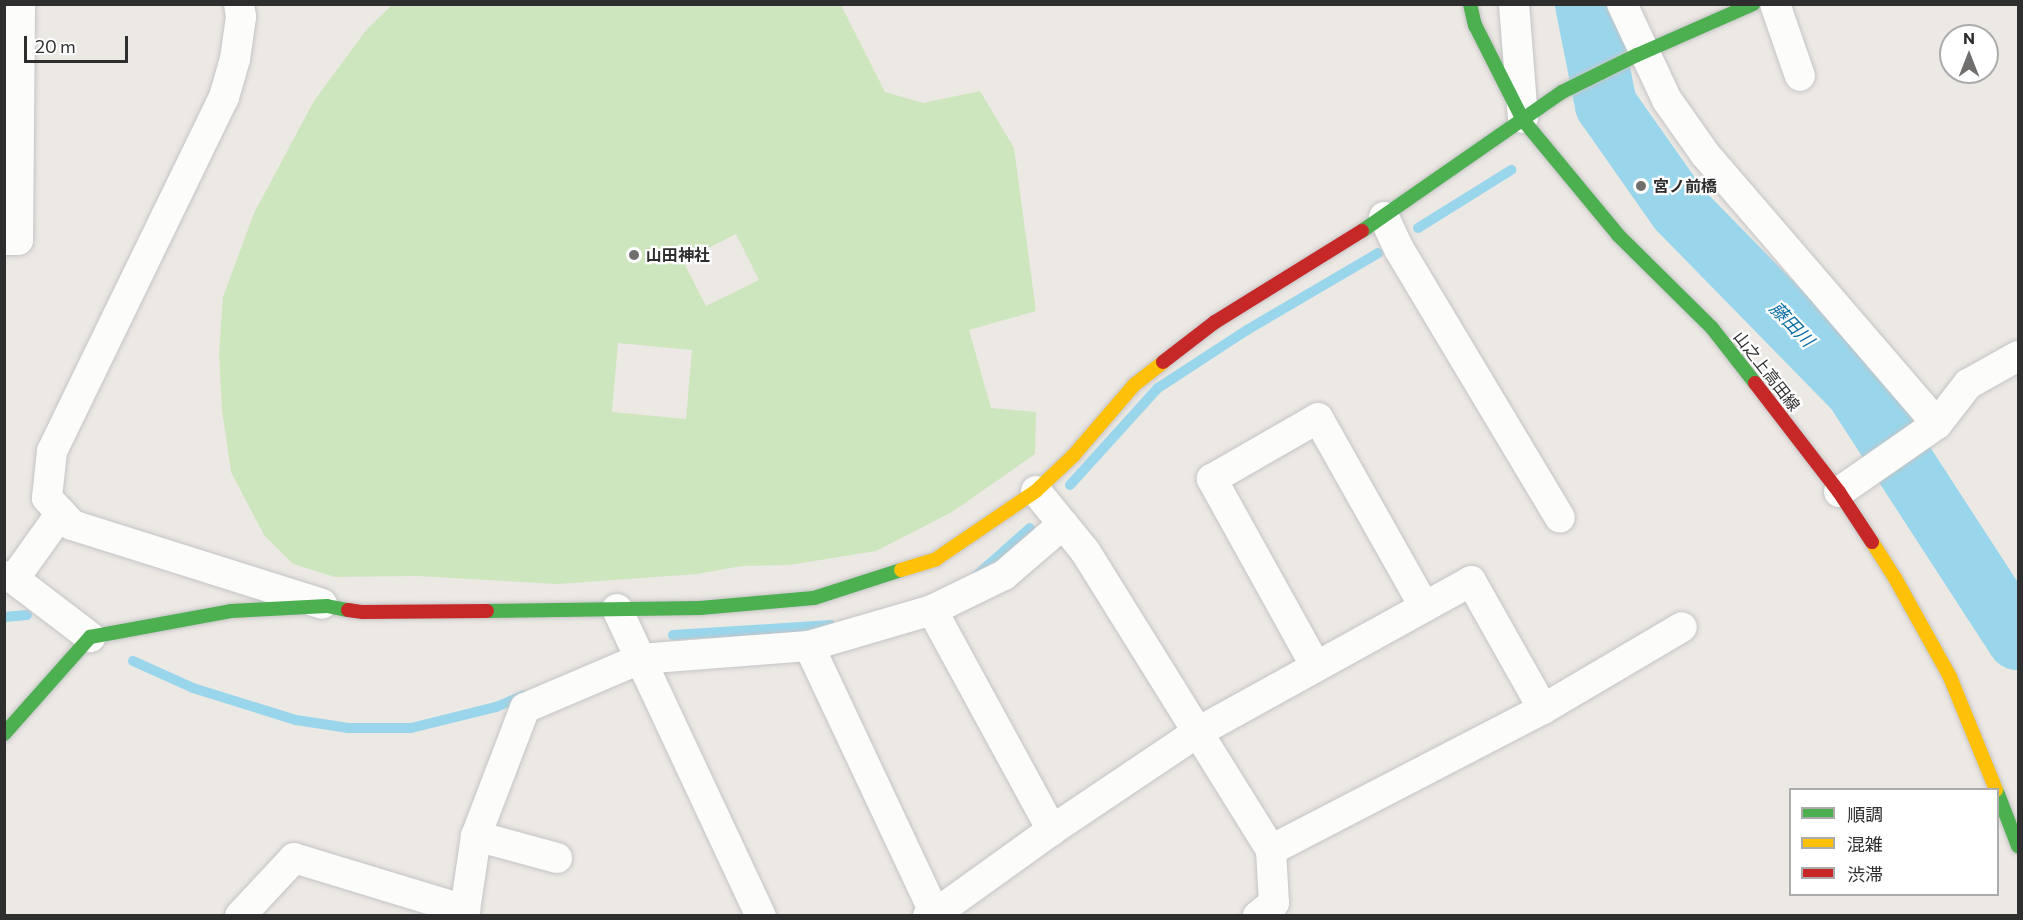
<!DOCTYPE html>
<html>
<head>
<meta charset="utf-8">
<style>
	body { margin:0 }
	#map { position:relative; width:2023px; height:920px; overflow:hidden; background:#ece8e4; font-family:Commissioner,"Noto Sans JP",sans-serif }
	div>[style] { position:absolute }
	[style*='--x'] { left:calc(var(--x)*1px); top:calc(var(--y)*1px); width:calc(var(--w)*1px); rotate:calc(var(--a)*1deg) }
	.green>* { inset:0; background:#cee6be }
	.stream>* { height:10px; margin:-5px; padding:0 5px; transform-origin:5px; border-radius:5px; background:#99d6ec }
	.river>* { height:62px; margin:-31px; padding:0 31px; transform-origin:31px; border-radius:31px; background:#99d6ec }
	.roads { filter:drop-shadow(0 0 2px #c5c4c5) drop-shadow(0 0 2px #c5c4c5) }
	.street>* { height:30px; margin:-15px; padding:0 15px; transform-origin:15px; border-radius:15px; background:#fcfcfb }
	.fast>* { height:14px; margin:-7px; padding:0 7px; transform-origin:7px; border-radius:7px; background:#4caf50 }
	.slow>* { height:14px; margin:-7px; padding:0 7px; transform-origin:7px; border-radius:7px; background:#ffc107 }
	.jam>* { height:14px; margin:-7px; padding:0 7px; transform-origin:7px; border-radius:7px; background:#c62828 }
	.dots>* { width:16px; height:16px; translate:-50% -50%; box-sizing:border-box; border:3px solid #fff; border-radius:50% }
	span { translate:-50% -50%; white-space:nowrap; text-align:center; line-height:1.15; -webkit-text-stroke:4.5px #fff; paint-order:stroke }
	.poi-label { font-size:16px; color:#2e2e2e; font-weight:700 }
	.left { translate:0 -50%; text-align:left }
	.street-label { font-size:16px; color:#2e2e2e }
	.water-label { font-size:18px; color:#0d6fa3; font-style:italic }
	.frame { position:absolute; inset:0; border:6px solid #2e2e2e; pointer-events:none }
	.legend { position:absolute; left:1789px; top:788px; width:210px; height:108px; box-sizing:border-box; background:#fff; border:2px solid #ababab; margin:0; padding:8px 10px; list-style:none; font-size:18px; color:#2e2e2e }
	.legend li { display:flex; align-items:center; gap:12px; height:30px }
	.legend b { width:30px; border:2px solid #ababab }
	.north { position:absolute; left:1939px; top:24px; width:60px; height:60px; box-sizing:border-box; background:#fff; border:2px solid #ababab; border-radius:50%; rotate:0deg; font-size:16px; font-weight:700; line-height:24px; text-align:center; color:#2e2e2e }
	.north::after { content:''; display:block; margin:auto; width:21px; height:27px; background:#706f6e; clip-path:polygon(50% 0,100% 100%,50% 72%,0 100%) }
	.scale { position:absolute; left:24px; top:36px; width:104px; height:27px; box-sizing:border-box; border:3px solid #2e2e2e; border-top:0; padding-left:8px; font-size:18px; line-height:21px; white-space:nowrap; color:#2e2e2e; -webkit-text-stroke:4px #fff; paint-order:stroke }
</style>
</head>
<body>
<div id="map">
	<div class="green">
		<div style="clip-path:polygon(evenodd,392px 5px,841px 5px,885px 92px,923px 103px,980px 91px,1014px 148px,1036px 311px,969px 330px,991px 408px,1036px 412px,1035px 454px,952px 512px,876px 551px,789px 565px,742px 566px,697px 574px,558px 584px,417px 576px,335px 577px,293px 564px,264px 535px,231px 472px,222px 410px,219px 353px,223px 297px,254px 213px,314px 101px,367px 29px,392px 5px,736px 234px,759px 280px,706px 306px,683px 261px,736px 234px,392px 5px,618px 343px,692px 350px,686px 419px,612px 412px,618px 343px)"></div>
	</div>
	<div class="stream">
		<div style="--x:1418;--y:228;--w:110;--a:-31.9"></div>
		<div style="--x:1070;--y:485;--w:131;--a:-47.8"></div>
		<div style="--x:1158;--y:388;--w:106;--a:-33.1"></div>
		<div style="--x:1247;--y:330;--w:152;--a:-30.4"></div>
		<div style="--x:976;--y:576;--w:72;--a:-41.6"></div>
		<div style="--x:4;--y:617;--w:23;--a:-5"></div>
		<div style="--x:673;--y:635;--w:158;--a:-3.6"></div>
		<div style="--x:133;--y:661;--w:66;--a:24.2"></div>
		<div style="--x:193;--y:688;--w:108;--a:17.3"></div>
		<div style="--x:296;--y:720;--w:53;--a:8.7"></div>
		<div style="--x:348;--y:728;--w:63;--a:0"></div>
		<div style="--x:411;--y:728;--w:88;--a:-13.9"></div>
		<div style="--x:496;--y:707;--w:30;--a:-23"></div>
	</div>
	<div class="river">
		<div style="--x:1586;--y:4;--w:103;--a:78.8"></div>
		<div style="--x:1606;--y:105;--w:127;--a:54.9"></div>
		<div style="--x:1679;--y:209;--w:253;--a:45.6"></div>
		<div style="--x:1856;--y:390;--w:297;--a:57"></div>
	</div>
	<div class="roads">
		<div class="street">
			<div style="--x:239;--y:4;--w:13;--a:81"></div>
			<div style="--x:241;--y:17;--w:42;--a:98.1"></div>
			<div style="--x:235;--y:59;--w:40;--a:106"></div>
			<div style="--x:224;--y:97;--w:394;--a:115.9"></div>
			<div style="--x:52;--y:451;--w:47;--a:96.1"></div>
			<div style="--x:47;--y:498;--w:37;--a:47"></div>
			<div style="--x:72;--y:525;--w:262;--a:17.5"></div>
			<div style="--x:1514;--y:4;--w:114;--a:85.5"></div>
			<div style="--x:1622;--y:4;--w:106;--a:64.9"></div>
			<div style="--x:1667;--y:100;--w:66;--a:54.9"></div>
			<div style="--x:1705;--y:154;--w:356;--a:49.3"></div>
			<div style="--x:1775;--y:4;--w:76;--a:70.9"></div>
			<div style="--x:1384;--y:217;--w:35;--a:65"></div>
			<div style="--x:1399;--y:249;--w:313;--a:59.1"></div>
			<div style="--x:4;--y:240;--w:14;--a:0"></div>
			<div style="--x:18;--y:240;--w:236;--a:-89.5"></div>
			<div style="--x:1036;--y:491;--w:77;--a:50.8"></div>
			<div style="--x:1085;--y:551;--w:352;--a:58.1"></div>
			<div style="--x:1271;--y:850;--w:53;--a:86.8"></div>
			<div style="--x:1274;--y:903;--w:21;--a:141"></div>
			<div style="--x:1839;--y:492;--w:119;--a:-34.8"></div>
			<div style="--x:1937;--y:424;--w:51;--a:-52.2"></div>
			<div style="--x:1968;--y:384;--w:57;--a:-29.2"></div>
			<div style="--x:4;--y:576;--w:10;--a:17"></div>
			<div style="--x:14;--y:579;--w:96;--a:37.3"></div>
			<div style="--x:14;--y:579;--w:81;--a:-54.5"></div>
			<div style="--x:617;--y:609;--w:339;--a:64.9"></div>
			<div style="--x:932;--y:610;--w:251;--a:61.4"></div>
			<div style="--x:809;--y:646;--w:296;--a:64.8"></div>
			<div style="--x:1315;--y:665;--w:213;--a:-119"></div>
			<div style="--x:1212;--y:479;--w:122;--a:-29.9"></div>
			<div style="--x:1318;--y:418;--w:216;--a:60.6"></div>
			<div style="--x:476;--y:836;--w:84;--a:15.2"></div>
			<div style="--x:1271;--y:850;--w:306;--a:-27.4"></div>
			<div style="--x:1543;--y:709;--w:161;--a:-30.5"></div>
			<div style="--x:240;--y:916;--w:79;--a:-47"></div>
			<div style="--x:294;--y:858;--w:179;--a:16.9"></div>
			<div style="--x:465;--y:910;--w:75;--a:-81.5"></div>
			<div style="--x:476;--y:836;--w:137;--a:-69.1"></div>
			<div style="--x:525;--y:708;--w:125;--a:-23.1"></div>
			<div style="--x:640;--y:659;--w:169;--a:-4.4"></div>
			<div style="--x:809;--y:646;--w:128;--a:-16.3"></div>
			<div style="--x:932;--y:610;--w:80;--a:-25.9"></div>
			<div style="--x:1004;--y:575;--w:78;--a:-40.8"></div>
			<div style="--x:928;--y:916;--w:7;--a:-16"></div>
			<div style="--x:935;--y:914;--w:144;--a:-35.7"></div>
			<div style="--x:1052;--y:830;--w:176;--a:-33.9"></div>
			<div style="--x:1198;--y:732;--w:312;--a:-28.9"></div>
			<div style="--x:1471;--y:581;--w:147;--a:60.6"></div>
		</div>
		<div class="fast">
			<div style="--x:1470;--y:4;--w:22;--a:77"></div>
			<div style="--x:1475;--y:25;--w:106;--a:63.2"></div>
			<div style="--x:1523;--y:120;--w:149;--a:50.4"></div>
			<div style="--x:1618;--y:235;--w:132;--a:44.7"></div>
			<div style="--x:1712;--y:328;--w:70;--a:52"></div>
			<div style="--x:1362;--y:231;--w:244;--a:-34.8"></div>
			<div style="--x:1562;--y:92;--w:84;--a:-26.3"></div>
			<div style="--x:1637;--y:55;--w:127;--a:-23.7"></div>
			<div style="--x:487;--y:611;--w:213;--a:-0.8"></div>
			<div style="--x:700;--y:608;--w:114;--a:-5"></div>
			<div style="--x:814;--y:598;--w:91;--a:-17.8"></div>
			<div style="--x:4;--y:734;--w:130;--a:-48.4"></div>
			<div style="--x:90;--y:637;--w:143;--a:-10.4"></div>
			<div style="--x:231;--y:611;--w:96;--a:-3"></div>
			<div style="--x:327;--y:606;--w:21;--a:11"></div>
			<div style="--x:1998;--y:794;--w:56;--a:69"></div>
		</div>
		<div class="slow">
			<div style="--x:1872;--y:542;--w:43;--a:57.4"></div>
			<div style="--x:1895;--y:578;--w:113;--a:60.9"></div>
			<div style="--x:1950;--y:677;--w:122;--a:67.8"></div>
			<div style="--x:901;--y:570;--w:37;--a:-17"></div>
			<div style="--x:936;--y:559;--w:121;--a:-34.2"></div>
			<div style="--x:1036;--y:491;--w:51;--a:-43.4"></div>
			<div style="--x:1073;--y:456;--w:94;--a:-49.3"></div>
			<div style="--x:1134;--y:385;--w:37;--a:-38"></div>
		</div>
		<div class="jam">
			<div style="--x:1163;--y:362;--w:66;--a:-37.6"></div>
			<div style="--x:1215;--y:322;--w:173;--a:-31.8"></div>
			<div style="--x:1755;--y:383;--w:138;--a:52.4"></div>
			<div style="--x:1839;--y:492;--w:60;--a:56.6"></div>
			<div style="--x:348;--y:610;--w:15;--a:8"></div>
			<div style="--x:363;--y:612;--w:124;--a:-0.5"></div>
		</div>
	</div>
	<div class="dots">
		<div style="left:1641px;top:186px;background:#706f6e"></div>
		<div style="left:634px;top:255px;background:#706f6e"></div>
	</div>
	<div class="poi-label">
		<span class="left" style="left:1653px;top:186px">宮ノ前橋</span>
		<span class="left" style="left:646px;top:255px">山田神社</span>
	</div>
	<div class="street-label">
		<span style="left:1767px;top:371px;rotate:52deg">山之上高田線</span>
	</div>
	<div class="water-label">
		<span style="left:1792px;top:324px;rotate:46deg">藤田川</span>
	</div>
	<div class="frame"></div>
	<ul class="legend">
	<li><b style="height:8px;background:#4caf50"></b>順調</li>
	<li><b style="height:8px;background:#ffc107"></b>混雑</li>
	<li><b style="height:8px;background:#c62828"></b>渋滞</li>
	</ul>
	<div class="north">N</div>
	<div class="scale">20 m</div>
</div>
</body>
</html>
